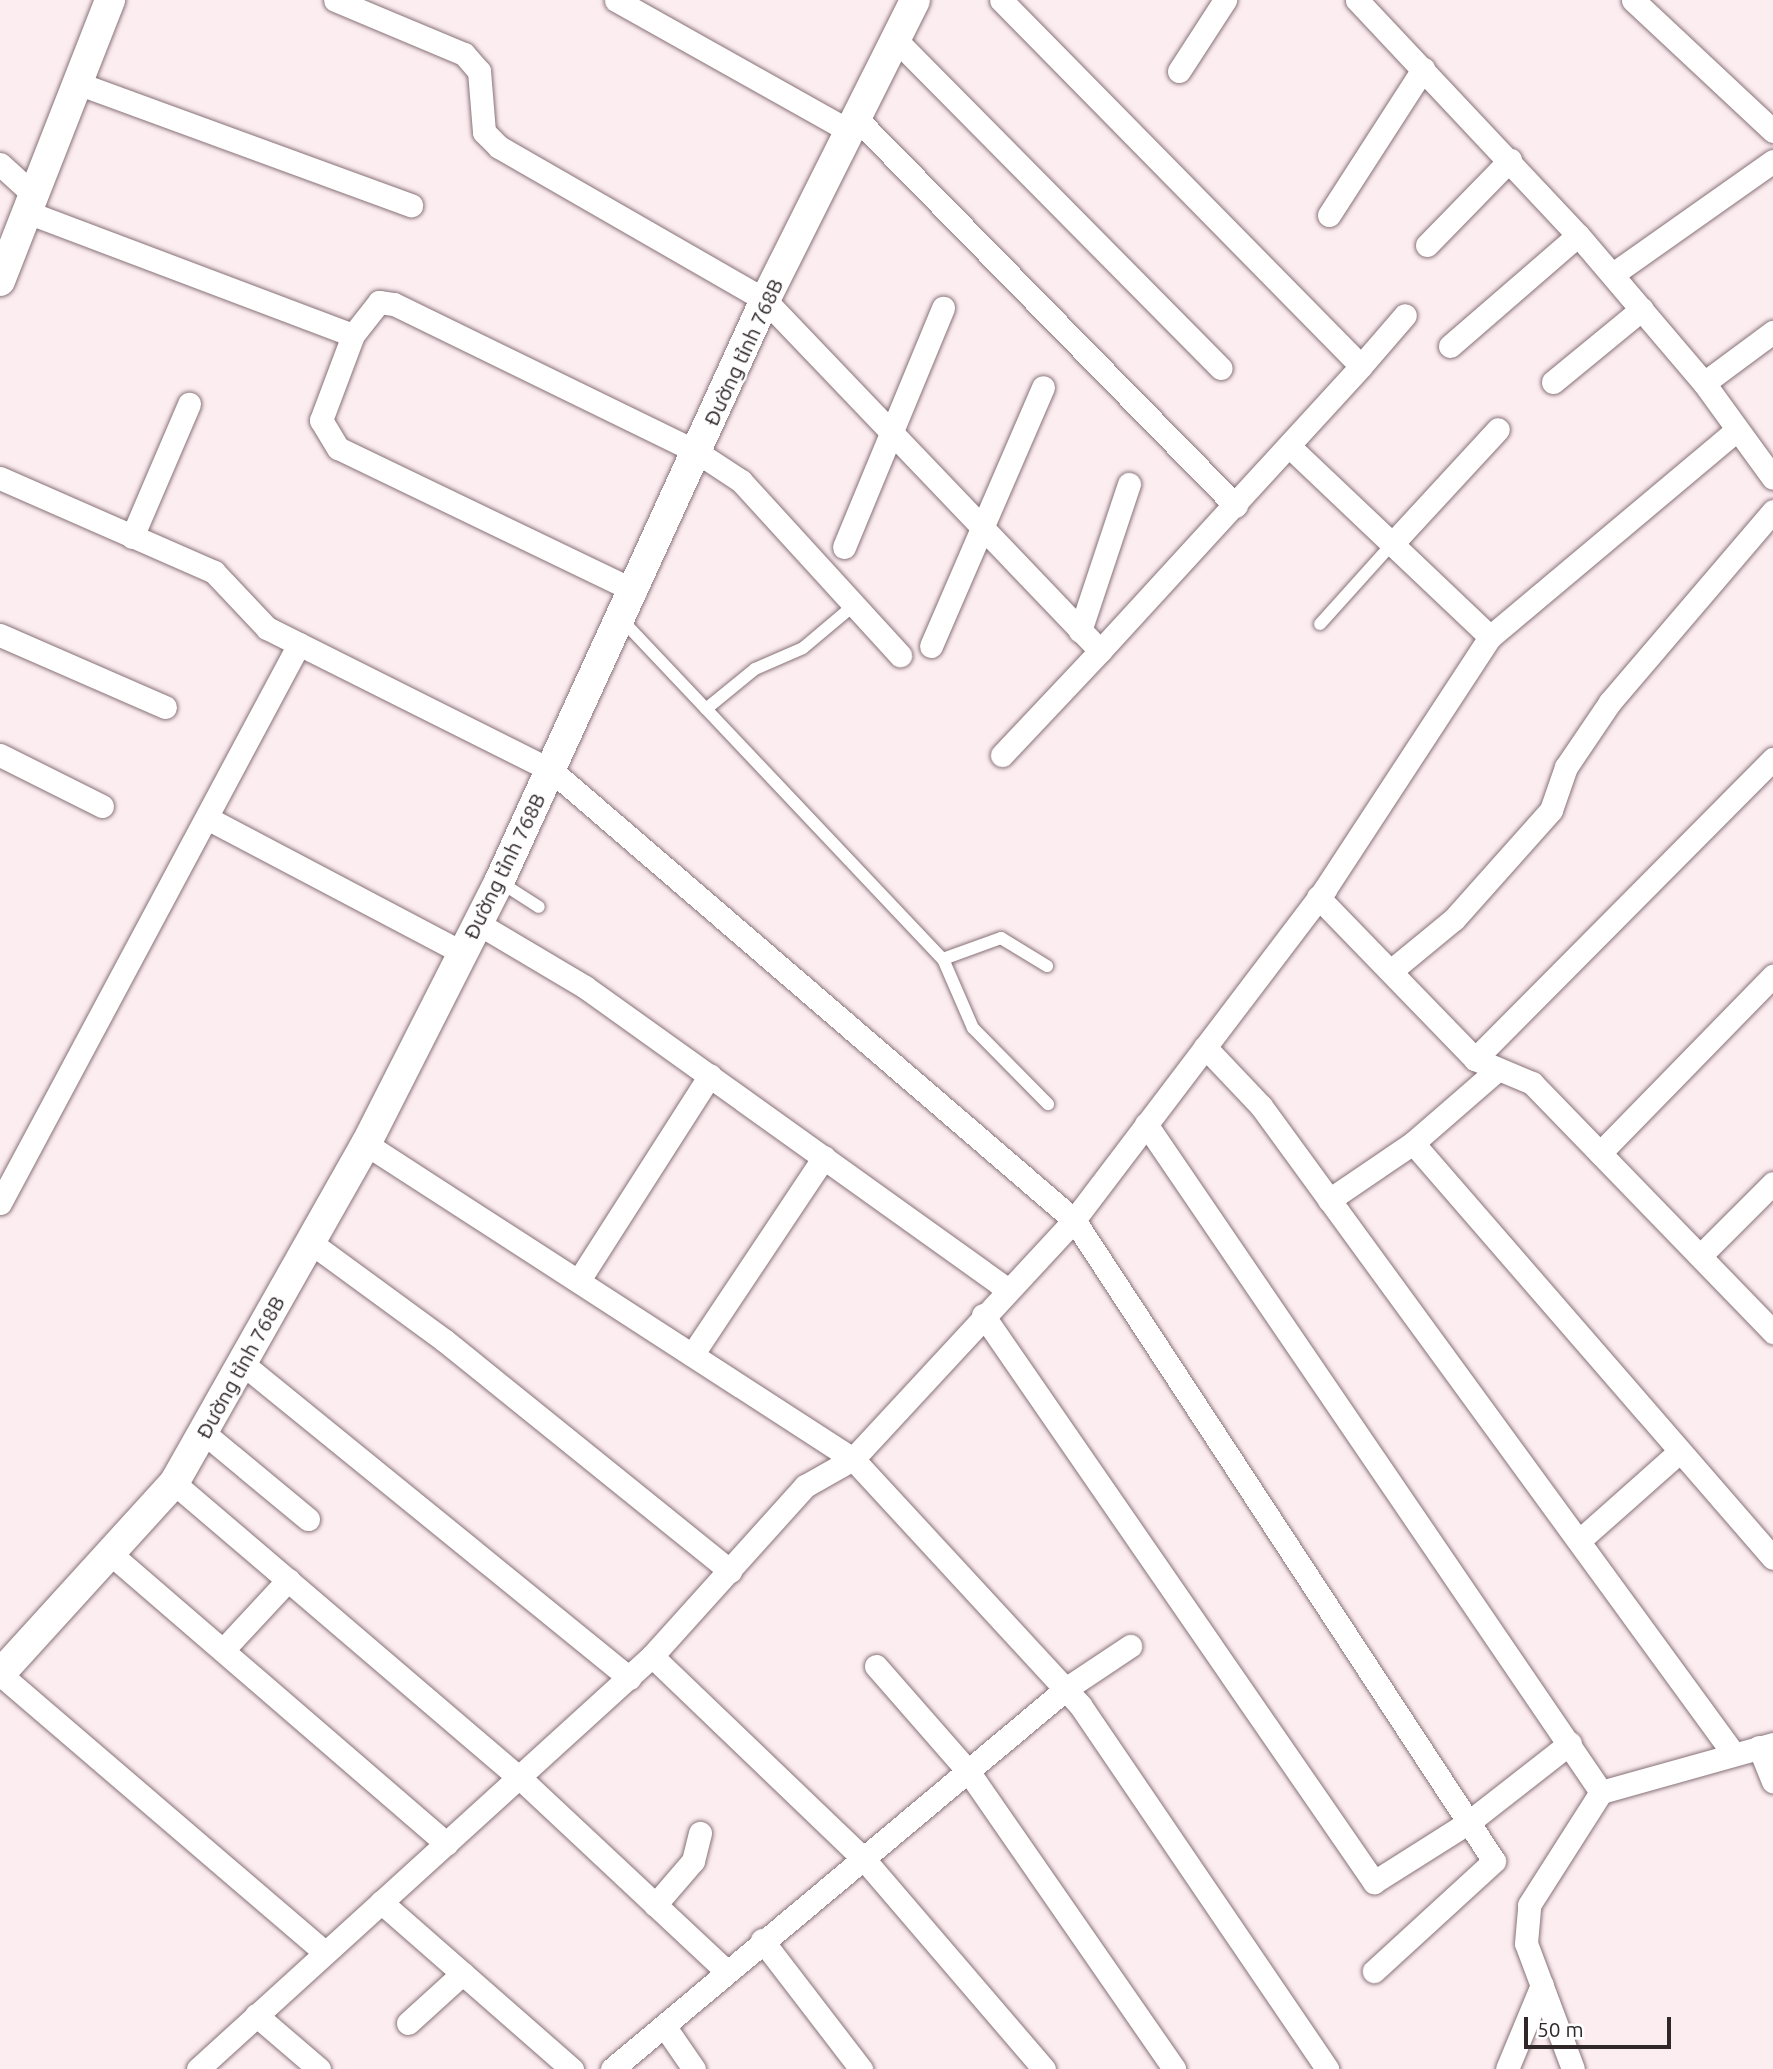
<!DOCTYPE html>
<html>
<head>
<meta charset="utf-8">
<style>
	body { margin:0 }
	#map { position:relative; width:1773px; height:2069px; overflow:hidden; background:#fcedf1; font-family:Ubuntu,sans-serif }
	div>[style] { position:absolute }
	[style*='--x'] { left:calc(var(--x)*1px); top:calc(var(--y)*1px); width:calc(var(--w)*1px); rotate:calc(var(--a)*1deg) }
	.roads { filter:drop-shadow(0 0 2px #877278) drop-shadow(0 0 2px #877278) }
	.service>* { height:12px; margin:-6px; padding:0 6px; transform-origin:6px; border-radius:6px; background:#fff }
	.minor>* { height:23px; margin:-11.5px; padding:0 11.5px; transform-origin:11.5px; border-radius:11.5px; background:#fff }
	.tertiary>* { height:30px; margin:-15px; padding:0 15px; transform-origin:15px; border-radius:15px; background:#fff }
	span { translate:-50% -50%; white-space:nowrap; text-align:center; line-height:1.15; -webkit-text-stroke:5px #fff; paint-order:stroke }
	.street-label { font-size:21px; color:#302729 }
	.scale { position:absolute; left:1524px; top:2017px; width:147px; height:32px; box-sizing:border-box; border:4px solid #302729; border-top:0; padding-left:9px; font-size:21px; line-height:24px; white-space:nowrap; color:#302729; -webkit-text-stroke:5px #fff; paint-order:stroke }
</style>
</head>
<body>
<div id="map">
	<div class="roads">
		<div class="service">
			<div style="--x:622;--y:620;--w:467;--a:46.6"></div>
			<div style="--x:943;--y:959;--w:75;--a:66.5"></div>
			<div style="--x:973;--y:1028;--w:107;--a:45.4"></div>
			<div style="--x:1320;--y:624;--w:108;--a:-48"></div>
			<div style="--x:706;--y:709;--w:63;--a:-39.2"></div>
			<div style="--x:755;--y:669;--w:52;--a:-23.6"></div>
			<div style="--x:803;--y:648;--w:67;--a:-40.1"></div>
			<div style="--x:500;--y:882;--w:46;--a:32.7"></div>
			<div style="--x:943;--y:959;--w:62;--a:-19.9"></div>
			<div style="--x:1001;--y:938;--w:54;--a:31.3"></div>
		</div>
		<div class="minor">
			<div style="--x:335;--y:0;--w:140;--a:22.7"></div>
			<div style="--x:464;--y:54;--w:23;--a:49"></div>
			<div style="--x:479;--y:71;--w:61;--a:85.3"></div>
			<div style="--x:484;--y:132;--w:21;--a:45"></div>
			<div style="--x:499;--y:147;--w:307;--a:29.9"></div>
			<div style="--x:765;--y:300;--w:485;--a:46.3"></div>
			<div style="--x:1100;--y:651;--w:386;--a:-47.5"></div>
			<div style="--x:1361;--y:366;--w:513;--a:-134.53"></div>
			<div style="--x:616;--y:0;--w:270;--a:29.3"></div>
			<div style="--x:1357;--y:0;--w:323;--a:46.8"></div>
			<div style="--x:1578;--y:235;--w:194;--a:49.6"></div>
			<div style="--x:1704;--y:383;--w:117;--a:54"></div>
			<div style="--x:1633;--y:0;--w:192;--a:43.1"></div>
			<div style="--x:897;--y:41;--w:460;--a:45.3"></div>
			<div style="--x:1179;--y:71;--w:85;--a:-57.1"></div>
			<div style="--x:77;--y:83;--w:356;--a:20.1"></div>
			<div style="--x:858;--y:120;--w:540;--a:45.6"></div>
			<div style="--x:0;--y:164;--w:46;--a:42.4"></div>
			<div style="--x:27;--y:212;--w:348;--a:20.7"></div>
			<div style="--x:353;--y:335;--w:91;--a:110.6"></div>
			<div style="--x:321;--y:420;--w:33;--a:59"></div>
			<div style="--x:338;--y:448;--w:330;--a:25.7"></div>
			<div style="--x:1329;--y:215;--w:174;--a:-57.2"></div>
			<div style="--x:1427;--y:245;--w:119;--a:-45.7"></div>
			<div style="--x:1613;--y:274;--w:196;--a:-35.2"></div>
			<div style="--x:353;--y:335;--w:42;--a:-51.8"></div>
			<div style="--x:379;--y:302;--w:15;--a:8"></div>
			<div style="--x:394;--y:304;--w:337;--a:26"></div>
			<div style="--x:697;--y:452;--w:53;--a:33.4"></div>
			<div style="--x:741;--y:481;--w:236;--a:47.6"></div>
			<div style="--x:1450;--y:346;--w:169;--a:-40.9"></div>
			<div style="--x:1361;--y:366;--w:67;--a:-49.2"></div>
			<div style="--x:1553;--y:382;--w:115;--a:-39.4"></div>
			<div style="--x:1704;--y:383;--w:86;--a:-36.5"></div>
			<div style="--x:1290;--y:447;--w:276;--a:43.5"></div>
			<div style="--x:0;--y:478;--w:234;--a:23.7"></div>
			<div style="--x:214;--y:572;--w:77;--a:46.6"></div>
			<div style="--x:267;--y:628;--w:318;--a:26.6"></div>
			<div style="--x:551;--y:770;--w:690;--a:40.71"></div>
			<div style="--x:1074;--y:1220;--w:766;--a:56.77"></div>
			<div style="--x:1494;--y:1861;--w:163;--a:137.5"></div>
			<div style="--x:132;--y:537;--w:145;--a:-66.8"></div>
			<div style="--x:1392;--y:544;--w:156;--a:-47.3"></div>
			<div style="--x:844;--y:547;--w:259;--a:-67.5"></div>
			<div style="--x:1080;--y:631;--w:155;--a:-71.6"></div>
			<div style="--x:0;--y:635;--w:180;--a:23.6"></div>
			<div style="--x:931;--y:646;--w:282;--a:-66.6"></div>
			<div style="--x:0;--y:755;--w:114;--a:26.6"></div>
			<div style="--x:1002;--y:755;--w:143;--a:-46.7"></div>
			<div style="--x:207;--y:818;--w:287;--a:27.8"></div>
			<div style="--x:1318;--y:897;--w:226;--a:45.9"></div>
			<div style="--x:1475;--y:1059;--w:62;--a:22.8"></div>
			<div style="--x:1532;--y:1083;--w:347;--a:45.9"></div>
			<div style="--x:479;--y:924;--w:123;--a:30.7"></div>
			<div style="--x:585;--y:987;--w:519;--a:35.59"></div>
			<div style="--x:1392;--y:970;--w:80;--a:-39.4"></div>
			<div style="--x:1454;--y:919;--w:146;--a:-48.3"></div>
			<div style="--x:1551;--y:810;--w:46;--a:-70.8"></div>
			<div style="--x:1566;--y:767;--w:78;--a:-55.9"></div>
			<div style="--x:1610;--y:702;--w:251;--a:-49.5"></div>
			<div style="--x:1205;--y:1047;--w:81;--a:46.5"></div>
			<div style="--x:1261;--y:1106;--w:801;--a:53.89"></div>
			<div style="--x:1475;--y:1059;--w:423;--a:-45.2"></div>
			<div style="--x:1146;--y:1124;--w:808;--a:55.74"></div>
			<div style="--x:1413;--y:1143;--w:549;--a:49.06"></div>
			<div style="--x:366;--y:1144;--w:580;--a:32.9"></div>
			<div style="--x:853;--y:1459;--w:335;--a:47.3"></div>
			<div style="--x:1080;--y:1705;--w:440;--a:55.8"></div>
			<div style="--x:1600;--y:1153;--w:248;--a:-45.7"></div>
			<div style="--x:1329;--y:1200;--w:102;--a:-34.2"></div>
			<div style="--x:1413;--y:1143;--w:111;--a:-41"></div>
			<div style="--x:0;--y:1203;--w:634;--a:-61.86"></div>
			<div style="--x:310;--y:1242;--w:166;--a:36.2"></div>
			<div style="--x:444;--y:1340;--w:368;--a:38.9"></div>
			<div style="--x:1700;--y:1256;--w:103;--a:-45"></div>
			<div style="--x:579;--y:1280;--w:243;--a:-57.4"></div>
			<div style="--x:983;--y:1315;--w:689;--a:55.41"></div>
			<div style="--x:1374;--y:1882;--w:112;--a:-32.3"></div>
			<div style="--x:1469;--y:1822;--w:128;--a:-38"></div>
			<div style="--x:692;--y:1355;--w:238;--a:-56.3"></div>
			<div style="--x:243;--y:1364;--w:498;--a:39.1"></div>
			<div style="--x:204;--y:1433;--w:135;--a:39.6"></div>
			<div style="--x:174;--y:1483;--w:455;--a:40.5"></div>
			<div style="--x:520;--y:1778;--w:282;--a:43.1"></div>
			<div style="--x:1581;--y:1539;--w:132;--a:-41.6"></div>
			<div style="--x:112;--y:1555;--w:442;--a:40.8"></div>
			<div style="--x:223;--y:1650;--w:96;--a:-47.1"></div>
			<div style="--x:652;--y:1656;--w:292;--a:43.8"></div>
			<div style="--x:863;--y:1858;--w:278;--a:49.4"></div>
			<div style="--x:876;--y:1666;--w:140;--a:48.8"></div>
			<div style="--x:968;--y:1771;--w:362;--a:55.3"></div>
			<div style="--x:0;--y:1674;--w:427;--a:40.6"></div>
			<div style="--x:1759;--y:1747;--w:37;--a:68"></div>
			<div style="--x:381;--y:1902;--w:254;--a:41.2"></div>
			<div style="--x:655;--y:1905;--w:58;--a:-49.2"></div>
			<div style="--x:693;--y:1861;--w:29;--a:-76"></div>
			<div style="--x:762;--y:1940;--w:163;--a:52.5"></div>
			<div style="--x:256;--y:2015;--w:83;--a:40.6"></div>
			<div style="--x:408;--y:2023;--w:74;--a:-42.3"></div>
			<div style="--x:665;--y:2027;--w:51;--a:55.4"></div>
			<div style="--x:198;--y:2069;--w:614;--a:-42.29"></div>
			<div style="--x:652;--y:1656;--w:229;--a:-48"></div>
			<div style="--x:805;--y:1486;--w:55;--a:-29.4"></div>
			<div style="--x:853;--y:1459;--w:326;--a:-47.2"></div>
			<div style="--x:1074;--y:1220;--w:415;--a:-52.8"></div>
			<div style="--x:1325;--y:889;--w:301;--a:-56.8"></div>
			<div style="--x:1490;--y:637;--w:319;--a:-40"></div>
			<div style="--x:612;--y:2069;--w:593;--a:-39.94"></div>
			<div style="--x:1067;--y:1688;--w:76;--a:-33.7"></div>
			<div style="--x:1507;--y:2069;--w:91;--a:-67.4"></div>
			<div style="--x:1573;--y:2069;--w:134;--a:-110.5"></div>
			<div style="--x:1526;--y:1943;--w:38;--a:-85"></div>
			<div style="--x:1529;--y:1905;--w:134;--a:-57.5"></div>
			<div style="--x:1601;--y:1792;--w:179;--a:-15.6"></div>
		</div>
		<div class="tertiary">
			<div style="--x:0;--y:281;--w:302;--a:-68.6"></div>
			<div style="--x:0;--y:1674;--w:258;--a:-47.7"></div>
			<div style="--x:174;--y:1483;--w:390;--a:-60.5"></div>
			<div style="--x:366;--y:1144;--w:294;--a:-63.1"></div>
			<div style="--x:499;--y:882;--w:640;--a:-65.44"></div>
			<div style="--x:765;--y:300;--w:335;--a:-63.4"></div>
		</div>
	</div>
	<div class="street-label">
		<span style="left:743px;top:352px;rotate:-65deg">Đường tỉnh 768B</span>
		<span style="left:504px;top:866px;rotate:-64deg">Đường tỉnh 768B</span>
		<span style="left:240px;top:1367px;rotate:-61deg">Đường tỉnh 768B</span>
	</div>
	<div class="scale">50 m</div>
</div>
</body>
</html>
